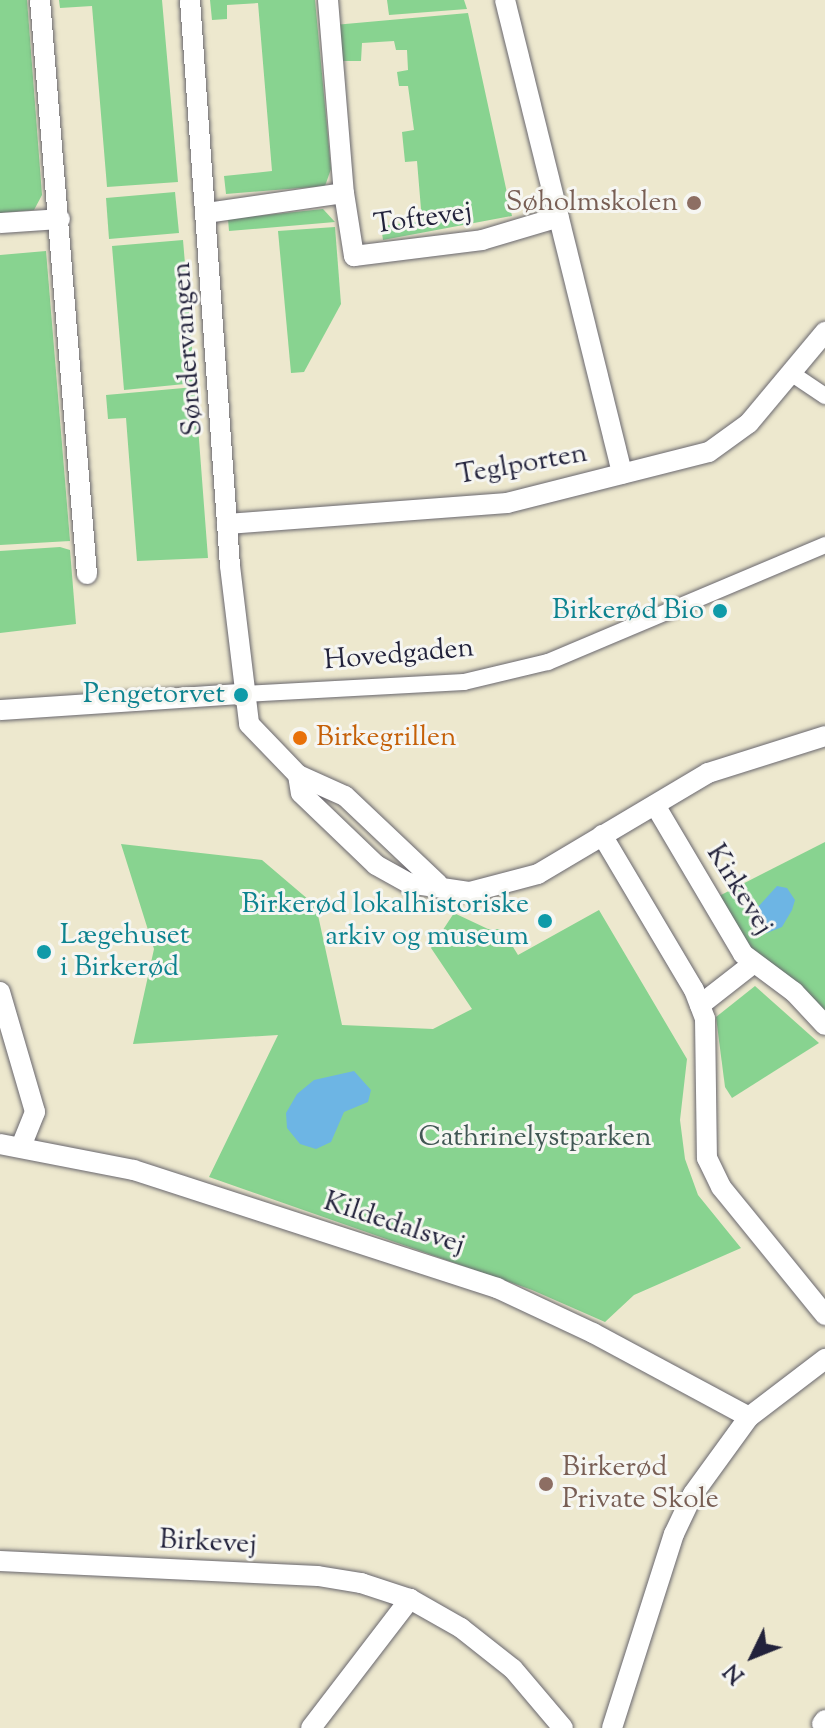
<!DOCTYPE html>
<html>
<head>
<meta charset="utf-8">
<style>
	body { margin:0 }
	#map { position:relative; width:825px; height:1728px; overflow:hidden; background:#ede8ce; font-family:"Sorts Mill Goudy",serif }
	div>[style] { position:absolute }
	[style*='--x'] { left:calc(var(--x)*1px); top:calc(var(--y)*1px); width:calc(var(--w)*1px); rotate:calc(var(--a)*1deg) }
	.green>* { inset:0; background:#88d390 }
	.water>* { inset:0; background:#6db5e4 }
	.roads { filter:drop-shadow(0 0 2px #69676e) drop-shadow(0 0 2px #69676e) }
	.pedestrian>* { height:16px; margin:-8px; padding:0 8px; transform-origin:8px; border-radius:8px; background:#fff }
	.minor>* { height:20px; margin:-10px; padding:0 10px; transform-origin:10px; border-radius:10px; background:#fff }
	.dots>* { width:22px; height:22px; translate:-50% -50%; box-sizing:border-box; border:4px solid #f6f6f2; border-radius:50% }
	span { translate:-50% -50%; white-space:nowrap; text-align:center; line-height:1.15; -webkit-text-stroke:6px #f6f6f2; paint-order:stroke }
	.education-label { font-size:28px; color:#785e54 }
	.right { translate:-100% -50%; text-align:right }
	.left { translate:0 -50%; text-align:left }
	.street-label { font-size:28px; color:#22223b }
	.culture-label { font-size:28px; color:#0d838f }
	.food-label { font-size:28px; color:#c56008 }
	.park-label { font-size:28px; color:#415754 }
	.north { position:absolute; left:713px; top:1616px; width:80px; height:80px; -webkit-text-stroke:6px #f6f6f2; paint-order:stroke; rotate:227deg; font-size:22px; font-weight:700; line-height:32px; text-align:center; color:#22223b }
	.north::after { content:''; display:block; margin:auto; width:28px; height:36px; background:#22223b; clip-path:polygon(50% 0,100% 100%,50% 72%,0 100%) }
</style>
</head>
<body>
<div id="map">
	<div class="green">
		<div style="clip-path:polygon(0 0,27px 0,42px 195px,34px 210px,0 213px)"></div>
		<div style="clip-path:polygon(59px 0,162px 0,178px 182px,107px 187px,92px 6px,60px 8px)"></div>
		<div style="clip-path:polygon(210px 0,315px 0,331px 169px,325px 186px,226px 194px,224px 176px,272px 171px,258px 3px,227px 5px,227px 19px,212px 20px)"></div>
		<div style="clip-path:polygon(387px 0,464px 0,467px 9px,389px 15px)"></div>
		<div style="clip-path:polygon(468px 13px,512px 216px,383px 240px,381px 226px,422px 221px,417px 161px,405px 162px,402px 132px,414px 130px,408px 86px,399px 86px,397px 72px,408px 70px,407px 50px,396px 50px,394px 41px,362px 43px,361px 61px,337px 61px,334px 25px)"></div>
		<div style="clip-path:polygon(175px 192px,179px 233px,109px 239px,106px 198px)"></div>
		<div style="clip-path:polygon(323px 209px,335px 222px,229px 231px,228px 219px)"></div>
		<div style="clip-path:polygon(335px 227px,341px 304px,304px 372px,291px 373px,278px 231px)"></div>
		<div style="clip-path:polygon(183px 240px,195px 383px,124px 390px,112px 246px)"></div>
		<div style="clip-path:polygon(46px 251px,70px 541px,0 545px,0 255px)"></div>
		<div style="clip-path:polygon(195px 387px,208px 558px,137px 561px,126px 418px,108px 419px,106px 395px)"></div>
		<div style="clip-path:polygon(60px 547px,70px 550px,76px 624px,0 633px,0 551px)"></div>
		<div style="clip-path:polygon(825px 842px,825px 1013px,753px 956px,719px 896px)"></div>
		<div style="clip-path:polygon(121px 844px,262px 860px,316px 906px,342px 1025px,433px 1029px,472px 1009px,431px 948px,454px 913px,488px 929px,502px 929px,518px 955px,599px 910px,687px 1059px,680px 1120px,685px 1159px,698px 1195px,741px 1248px,634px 1295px,605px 1322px,532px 1290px,209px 1177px,278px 1035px,133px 1044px,154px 949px)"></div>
		<div style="clip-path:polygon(755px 986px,819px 1043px,732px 1098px,725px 1087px,716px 1017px)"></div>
	</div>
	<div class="water">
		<div style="clip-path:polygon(777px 886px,787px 888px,795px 900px,792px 910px,782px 927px,767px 933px,756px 930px,758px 907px)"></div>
		<div style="clip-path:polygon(354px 1071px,371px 1090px,368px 1102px,344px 1112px,331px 1142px,316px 1149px,300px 1144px,287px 1128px,286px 1113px,297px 1094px,314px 1080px)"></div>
	</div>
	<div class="roads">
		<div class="pedestrian">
			<div style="--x:791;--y:373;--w:41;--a:34.1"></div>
			<div style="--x:244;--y:694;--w:220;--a:-3.1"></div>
			<div style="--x:464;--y:682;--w:86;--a:-13.4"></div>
			<div style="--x:548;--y:662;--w:301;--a:-22.9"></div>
		</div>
		<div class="minor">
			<div style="--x:40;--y:0;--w:576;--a:85.32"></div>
			<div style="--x:190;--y:0;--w:567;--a:85.96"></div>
			<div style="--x:230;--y:566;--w:159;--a:83.1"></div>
			<div style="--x:249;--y:724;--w:71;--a:46.1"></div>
			<div style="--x:298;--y:775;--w:51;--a:24.1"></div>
			<div style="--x:345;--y:796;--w:128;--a:43.4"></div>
			<div style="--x:328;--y:0;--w:194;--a:85.3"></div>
			<div style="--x:344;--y:193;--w:64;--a:81"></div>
			<div style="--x:354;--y:256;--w:129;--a:-7.1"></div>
			<div style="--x:482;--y:240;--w:80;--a:-16.6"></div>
			<div style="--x:505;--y:0;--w:488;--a:76.1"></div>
			<div style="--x:207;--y:213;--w:138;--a:-8.3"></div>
			<div style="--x:0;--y:223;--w:60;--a:-3.8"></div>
			<div style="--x:227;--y:524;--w:281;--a:-4.3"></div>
			<div style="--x:507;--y:503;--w:208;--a:-14.2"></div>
			<div style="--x:709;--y:452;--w:49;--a:-35.9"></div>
			<div style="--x:749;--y:423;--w:119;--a:-50.1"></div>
			<div style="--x:0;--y:710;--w:245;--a:-3.8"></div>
			<div style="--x:298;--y:775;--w:18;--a:81"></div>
			<div style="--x:301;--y:793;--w:104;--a:43.8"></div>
			<div style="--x:376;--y:865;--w:37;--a:29"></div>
			<div style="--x:408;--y:883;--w:63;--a:8.3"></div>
			<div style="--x:470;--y:892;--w:70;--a:-14.8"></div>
			<div style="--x:538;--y:874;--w:198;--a:-30.7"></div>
			<div style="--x:708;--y:773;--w:123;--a:-17.5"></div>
			<div style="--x:655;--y:805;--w:173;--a:59.4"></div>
			<div style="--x:743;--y:954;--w:64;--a:36.7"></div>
			<div style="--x:794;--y:992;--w:45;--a:46.8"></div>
			<div style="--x:602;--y:835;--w:180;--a:59.3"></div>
			<div style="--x:694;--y:990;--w:31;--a:69"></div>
			<div style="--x:705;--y:1019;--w:139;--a:89.2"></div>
			<div style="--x:707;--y:1158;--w:32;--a:64"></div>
			<div style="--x:721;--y:1187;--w:165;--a:50.9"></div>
			<div style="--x:0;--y:992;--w:125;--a:73.7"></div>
			<div style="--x:35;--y:1112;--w:37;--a:112"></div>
			<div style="--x:700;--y:1005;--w:68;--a:-37.9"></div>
			<div style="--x:0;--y:1144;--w:136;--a:11"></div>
			<div style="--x:134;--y:1170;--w:382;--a:18"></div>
			<div style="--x:497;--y:1288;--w:106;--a:25.1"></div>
			<div style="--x:593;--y:1333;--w:177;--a:28.3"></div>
			<div style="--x:0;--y:1561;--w:318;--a:2.7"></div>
			<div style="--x:318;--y:1576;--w:44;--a:9.2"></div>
			<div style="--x:361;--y:1583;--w:52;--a:18.1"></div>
			<div style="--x:410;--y:1599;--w:59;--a:29.6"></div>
			<div style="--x:461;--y:1628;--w:66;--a:38.3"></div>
			<div style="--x:513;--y:1669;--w:77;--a:49.7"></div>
			<div style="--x:822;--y:1724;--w:5;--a:-53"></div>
			<div style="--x:311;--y:1728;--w:163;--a:-52.5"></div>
			<div style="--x:612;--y:1728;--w:204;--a:-72.3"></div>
			<div style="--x:674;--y:1534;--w:44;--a:-64.6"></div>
			<div style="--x:693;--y:1494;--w:95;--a:-54"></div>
			<div style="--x:749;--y:1417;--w:96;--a:-37.3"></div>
		</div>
	</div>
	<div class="dots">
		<div style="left:694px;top:203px;background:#8d6e63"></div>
		<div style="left:720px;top:611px;background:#0f9aa8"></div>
		<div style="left:241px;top:695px;background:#0f9aa8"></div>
		<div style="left:300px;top:738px;background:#e8710a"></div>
		<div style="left:545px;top:921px;background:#0f9aa8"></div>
		<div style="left:44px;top:952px;background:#0f9aa8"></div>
		<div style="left:546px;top:1484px;background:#8d6e63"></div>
	</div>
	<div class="education-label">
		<span class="right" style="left:678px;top:203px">Søholmskolen</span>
		<span class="left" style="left:562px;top:1484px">Birkerød<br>Private Skole</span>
	</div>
	<div class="street-label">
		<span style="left:423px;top:219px;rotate:-8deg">Toftevej</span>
		<span style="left:188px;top:349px;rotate:-94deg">Søndervangen</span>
		<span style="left:522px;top:465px;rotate:-10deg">Teglporten</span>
		<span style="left:399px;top:655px;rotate:-5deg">Hovedgaden</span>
		<span style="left:739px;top:890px;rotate:58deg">Kirkevej</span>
		<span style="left:394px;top:1224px;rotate:18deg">Kildedalsvej</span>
		<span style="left:208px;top:1543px;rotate:3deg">Birkevej</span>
	</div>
	<div class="culture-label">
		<span class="right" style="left:704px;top:611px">Birkerød Bio</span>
		<span class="right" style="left:225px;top:695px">Pengetorvet</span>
		<span class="right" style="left:529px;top:921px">Birkerød lokalhistoriske<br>arkiv og museum</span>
		<span class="left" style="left:60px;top:952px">Lægehuset<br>i Birkerød</span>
	</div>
	<div class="food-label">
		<span class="left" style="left:316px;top:738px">Birkegrillen</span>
	</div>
	<div class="park-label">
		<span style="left:535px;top:1138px">Cathrinelystparken</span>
	</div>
	<div class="north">N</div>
</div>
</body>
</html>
